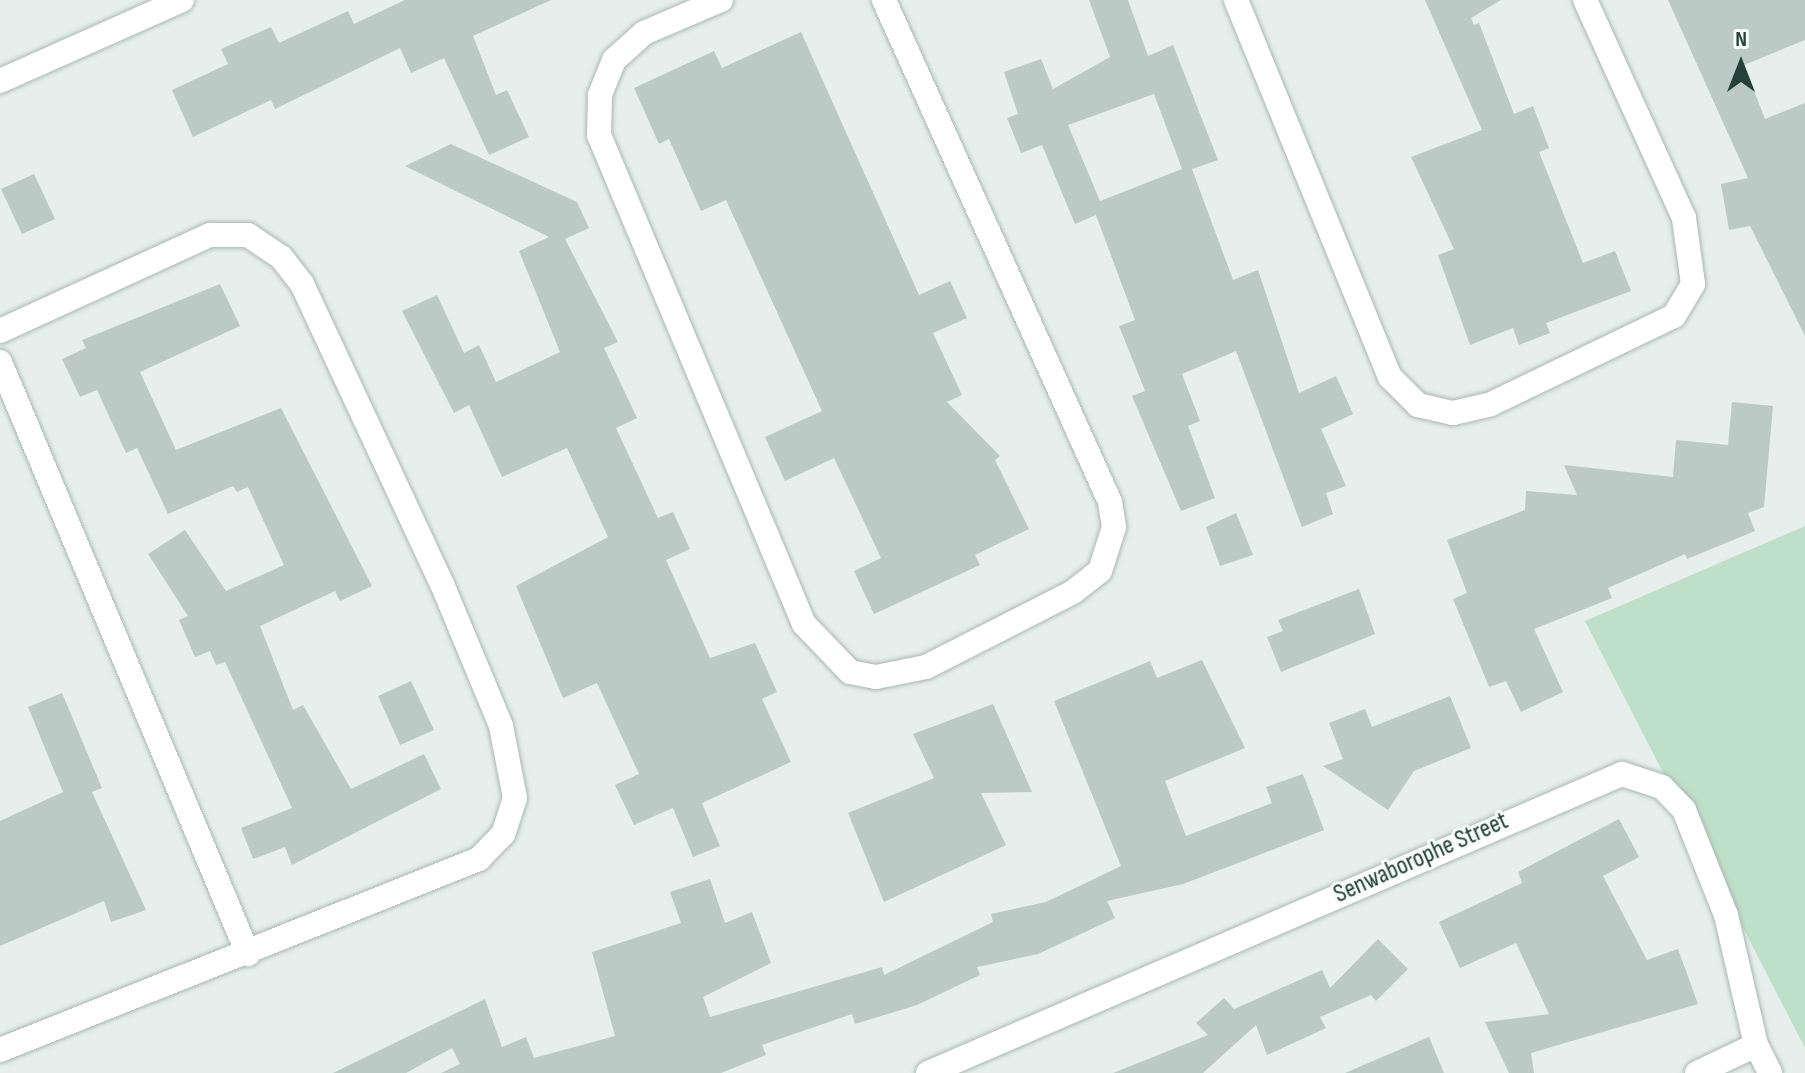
<!DOCTYPE html>
<html>
<head>
<meta charset="utf-8">
<style>
	body { margin:0 }
	#map { position:relative; width:1805px; height:1073px; overflow:hidden; background:#e6efeb; font-family:"Sofia Sans Condensed",sans-serif }
	div>[style] { position:absolute }
	[style*='--x'] { left:calc(var(--x)*1px); top:calc(var(--y)*1px); width:calc(var(--w)*1px); rotate:calc(var(--a)*1deg) }
	.green>* { inset:0; background:#bfe0c8 }
	.building>* { inset:0; background:#bbcac4 }
	.roads { filter:drop-shadow(0 0 2px #a8b8b2) drop-shadow(0 0 2px #a8b8b2) }
	.minor>* { height:24px; margin:-12px; padding:0 12px; transform-origin:12px; border-radius:12px; background:#fff }
	span { translate:-50% -50%; white-space:nowrap; text-align:center; line-height:1.15; -webkit-text-stroke:6px #f7fbf9; paint-order:stroke }
	.street-label { font-size:26px; color:#24423a }
	.north { position:absolute; left:1701px; top:24px; width:80px; height:80px; -webkit-text-stroke:6px #f7fbf9; paint-order:stroke; rotate:0deg; font-size:22px; font-weight:700; line-height:32px; text-align:center; color:#24423a }
	.north::after { content:''; display:block; margin:auto; width:28px; height:36px; background:#24423a; clip-path:polygon(50% 0,100% 100%,50% 72%,0 100%) }
</style>
</head>
<body>
<div id="map">
	<div class="green">
		<div style="clip-path:polygon(1805px 526px,1805px 1048px,1585px 621px)"></div>
	</div>
	<div class="building">
		<div style="clip-path:polygon(405px 0,551px 0,473px 36px,496px 95px,507px 90px,529px 137px,489px 155px,444px 58px,411px 73px,400px 48px,275px 109px,271px 100px,193px 137px,172px 90px,228px 64px,221px 49px,271px 27px,279px 43px,348px 11px,354px 24px)"></div>
		<div style="clip-path:polygon(evenodd,1089px 0,1128px 0,1148px 56px,1173px 45px,1218px 160px,1192px 169px,1233px 280px,1258px 270px,1299px 393px,1336px 376px,1353px 414px,1321px 429px,1346px 486px,1326px 493px,1333px 514px,1302px 527px,1236px 351px,1182px 374px,1200px 421px,1188px 426px,1215px 498px,1181px 511px,1132px 396px,1145px 391px,1119px 326px,1135px 320px,1096px 215px,1075px 224px,1042px 145px,1021px 153px,1007px 118px,1018px 114px,1004px 72px,1041px 59px,1053px 89px,1110px 57px,1089px 0,1154px 94px,1182px 169px,1100px 201px,1068px 125px,1154px 94px)"></div>
		<div style="clip-path:polygon(1425px 0,1501px 0,1471px 18px,1474px 25px,1479px 23px,1514px 114px,1533px 106px,1549px 148px,1539px 152px,1583px 263px,1615px 251px,1631px 291px,1546px 323px,1550px 333px,1519px 345px,1513px 328px,1470px 345px,1438px 255px,1454px 249px,1411px 157px,1482px 130px)"></div>
		<div style="clip-path:polygon(1668px 0,1805px 0,1805px 40px,1744px 65px,1765px 119px,1805px 103px,1805px 336px,1750px 226px,1729px 230px,1721px 184px,1748px 178px)"></div>
		<div style="clip-path:polygon(801px 32px,919px 295px,950px 281px,967px 318px,933px 333px,962px 395px,947px 402px,1000px 456px,995px 460px,1029px 529px,975px 555px,980px 565px,874px 614px,854px 571px,881px 558px,834px 458px,785px 481px,765px 437px,822px 411px,726px 200px,701px 211px,669px 139px,659px 144px,634px 88px,714px 51px,722px 68px)"></div>
		<div style="clip-path:polygon(451px 144px,577px 202px,589px 228px,565px 239px,618px 342px,604px 348px,637px 418px,616px 428px,658px 518px,673px 512px,690px 549px,666px 560px,710px 658px,755px 643px,777px 692px,762px 699px,791px 762px,702px 803px,720px 846px,693px 857px,673px 808px,634px 825px,615px 785px,639px 774px,597px 683px,563px 698px,516px 586px,608px 537px,567px 448px,502px 477px,469px 405px,454px 413px,402px 311px,437px 295px,464px 353px,479px 345px,496px 382px,560px 352px,519px 251px,549px 237px,405px 166px)"></div>
		<div style="clip-path:polygon(34px 174px,55px 219px,22px 234px,1px 189px)"></div>
		<div style="clip-path:polygon(220px 284px,240px 326px,140px 372px,176px 450px,281px 408px,372px 586px,340px 601px,335px 591px,260px 626px,293px 710px,303px 705px,351px 789px,424px 754px,441px 789px,292px 865px,285px 847px,253px 859px,241px 828px,292px 808px,225px 662px,216px 665px,210px 651px,195px 657px,179px 620px,188px 616px,148px 554px,185px 530px,226px 591px,284px 565px,248px 487px,237px 492px,233px 486px,168px 514px,137px 448px,126px 453px,97px 390px,80px 397px,62px 359px,86px 348px,82px 340px)"></div>
		<div style="clip-path:polygon(1732px 402px,1773px 406px,1764px 507px,1748px 513px,1755px 531px,1687px 559px,1685px 554px,1608px 588px,1612px 598px,1534px 629px,1563px 692px,1521px 712px,1506px 681px,1489px 687px,1453px 599px,1467px 593px,1447px 540px,1525px 510px,1526px 491px,1577px 495px,1564px 465px,1673px 477px,1676px 440px,1728px 445px)"></div>
		<div style="clip-path:polygon(1236px 513px,1253px 555px,1220px 566px,1206px 527px)"></div>
		<div style="clip-path:polygon(1359px 589px,1375px 634px,1281px 672px,1267px 637px,1283px 631px,1278px 620px)"></div>
		<div style="clip-path:polygon(1202px 660px,1245px 748px,1165px 781px,1186px 836px,1272px 803px,1266px 787px,1303px 774px,1324px 830px,1183px 884px,1107px 901px,1115px 918px,1038px 954px,977px 967px,980px 975px,917px 1005px,855px 1024px,852px 1014px,762px 1045px,766px 1055px,721px 1073px,441px 1073px,460px 1064px,452px 1048px,406px 1073px,333px 1073px,485px 999px,502px 1047px,526px 1037px,534px 1058px,615px 1036px,592px 952px,681px 923px,670px 892px,710px 879px,725px 923px,752px 912px,771px 963px,703px 997px,710px 1017px,882px 967px,884px 975px,993px 922px,991px 914px,1046px 902px,1121px 866px,1054px 701px,1150px 661px,1157px 678px)"></div>
		<div style="clip-path:polygon(411px 681px,434px 730px,400px 745px,378px 696px)"></div>
		<div style="clip-path:polygon(62px 693px,102px 788px,92px 792px,146px 910px,111px 922px,104px 901px,0 946px,0 821px,63px 792px,28px 707px)"></div>
		<div style="clip-path:polygon(1450px 696px,1471px 748px,1414px 771px,1388px 810px,1323px 766px,1343px 759px,1329px 723px,1365px 709px,1372px 727px)"></div>
		<div style="clip-path:polygon(993px 704px,1032px 792px,981px 793px,1006px 845px,884px 902px,848px 813px,934px 778px,913px 734px)"></div>
		<div style="clip-path:polygon(1619px 819px,1639px 857px,1603px 876px,1647px 960px,1678px 949px,1698px 1004px,1531px 1053px,1534px 1073px,1509px 1073px,1485px 1022px,1549px 1014px,1516px 943px,1460px 968px,1439px 922px,1522px 883px,1518px 872px)"></div>
		<div style="clip-path:polygon(1378px 939px,1408px 969px,1376px 1001px,1371px 995px,1320px 1017px,1326px 1028px,1267px 1055px,1256px 1025px,1203px 1073px,1113px 1073px,1208px 1035px,1196px 1023px,1224px 998px,1234px 1009px,1322px 970px,1330px 988px)"></div>
		<div style="clip-path:polygon(1429px 1037px,1444px 1073px,1345px 1073px)"></div>
	</div>
	<div class="roads">
		<div class="minor">
			<div style="--x:721;--y:0;--w:84;--a:156.8"></div>
			<div style="--x:644;--y:33;--w:40;--a:138"></div>
			<div style="--x:614;--y:60;--w:38;--a:112"></div>
			<div style="--x:600;--y:95;--w:40;--a:91.4"></div>
			<div style="--x:599;--y:135;--w:530;--a:67.26"></div>
			<div style="--x:804;--y:624;--w:66;--a:46.2"></div>
			<div style="--x:850;--y:672;--w:26;--a:11"></div>
			<div style="--x:876;--y:677;--w:51;--a:-11.3"></div>
			<div style="--x:926;--y:667;--w:165;--a:-27"></div>
			<div style="--x:1073;--y:592;--w:34;--a:-38"></div>
			<div style="--x:1100;--y:571;--w:46;--a:-72.3"></div>
			<div style="--x:1114;--y:527;--w:25;--a:-99"></div>
			<div style="--x:1110;--y:502;--w:551;--a:-114.24"></div>
			<div style="--x:1236;--y:0;--w:407;--a:67.8"></div>
			<div style="--x:1390;--y:377;--w:40;--a:45"></div>
			<div style="--x:1418;--y:405;--w:36;--a:13"></div>
			<div style="--x:1453;--y:413;--w:39;--a:-13"></div>
			<div style="--x:1491;--y:404;--w:203;--a:-25.7"></div>
			<div style="--x:1674;--y:316;--w:37;--a:-59"></div>
			<div style="--x:1693;--y:284;--w:67;--a:-97.8"></div>
			<div style="--x:1684;--y:218;--w:239;--a:-114.4"></div>
			<div style="--x:0;--y:81;--w:199;--a:-24"></div>
			<div style="--x:0;--y:331;--w:231;--a:-24.6"></div>
			<div style="--x:210;--y:235;--w:38;--a:0"></div>
			<div style="--x:248;--y:235;--w:40;--a:34"></div>
			<div style="--x:281;--y:257;--w:34;--a:52"></div>
			<div style="--x:302;--y:284;--w:331;--a:65"></div>
			<div style="--x:442;--y:584;--w:154;--a:67.4"></div>
			<div style="--x:501;--y:726;--w:73;--a:79"></div>
			<div style="--x:515;--y:798;--w:38;--a:108"></div>
			<div style="--x:503;--y:834;--w:35;--a:134"></div>
			<div style="--x:479;--y:859;--w:516;--a:158.26"></div>
			<div style="--x:0;--y:362;--w:642;--a:67.27"></div>
			<div style="--x:928;--y:1073;--w:756;--a:-23.31"></div>
			<div style="--x:1622;--y:774;--w:42;--a:18"></div>
			<div style="--x:1662;--y:787;--w:32;--a:46"></div>
			<div style="--x:1684;--y:810;--w:113;--a:68.2"></div>
			<div style="--x:1726;--y:915;--w:133;--a:77"></div>
			<div style="--x:1756;--y:1045;--w:31;--a:63"></div>
			<div style="--x:1697;--y:1073;--w:65;--a:-25.4"></div>
		</div>
	</div>
	<div class="street-label">
		<span style="left:1421px;top:858px;rotate:-24deg">Senwaborophe Street</span>
	</div>
	<div class="north">N</div>
</div>
</body>
</html>
